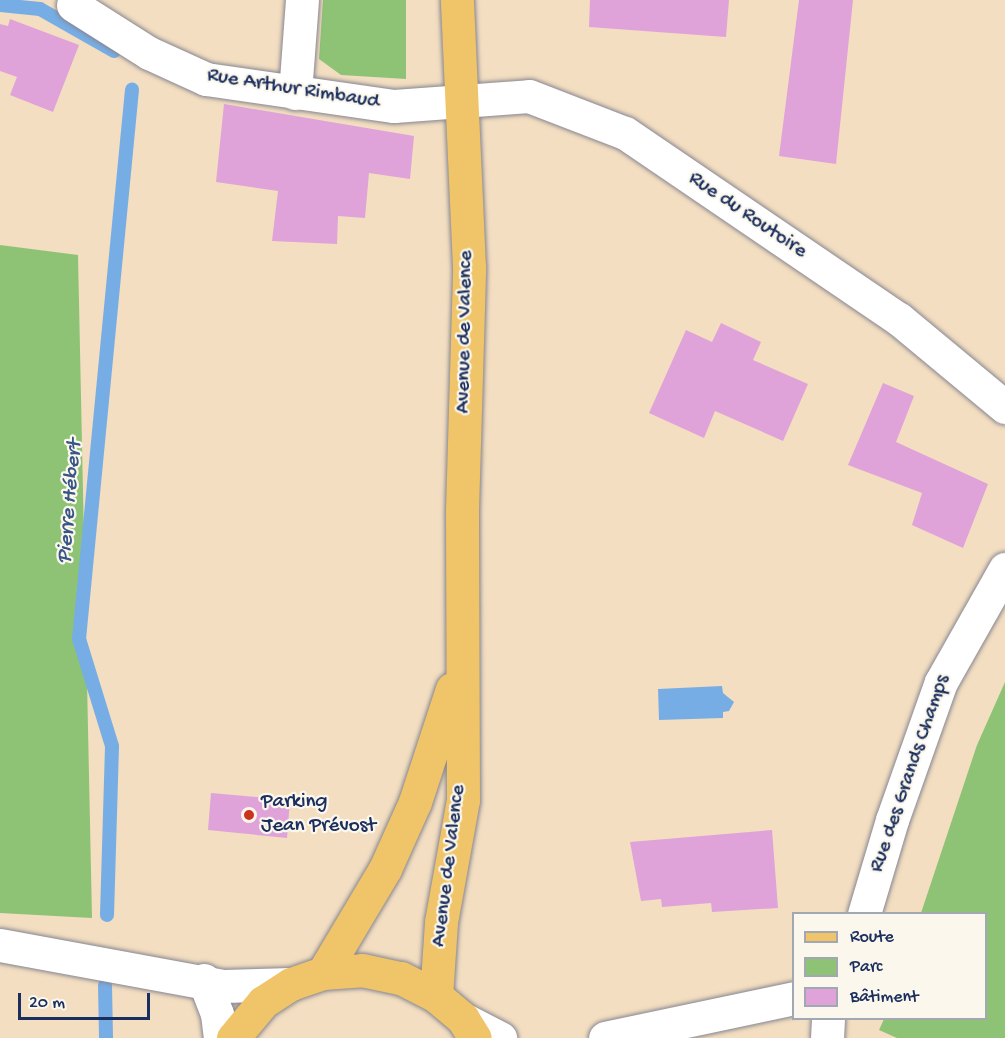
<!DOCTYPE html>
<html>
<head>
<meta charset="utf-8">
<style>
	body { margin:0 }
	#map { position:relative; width:1005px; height:1038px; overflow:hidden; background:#f3dec1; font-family:"Gochi Hand",sans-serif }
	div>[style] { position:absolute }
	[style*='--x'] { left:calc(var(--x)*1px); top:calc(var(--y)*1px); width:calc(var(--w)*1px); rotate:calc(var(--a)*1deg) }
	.green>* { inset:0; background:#8ec375 }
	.water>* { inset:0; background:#77ade5 }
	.stream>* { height:14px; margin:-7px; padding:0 7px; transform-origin:7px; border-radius:7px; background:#77ade5 }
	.building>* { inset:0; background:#dfa3d9 }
	.roads { filter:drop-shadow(0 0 2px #878690) drop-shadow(0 0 2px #878690) }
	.minor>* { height:33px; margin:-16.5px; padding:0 16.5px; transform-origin:16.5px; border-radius:16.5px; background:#fff }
	.major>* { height:33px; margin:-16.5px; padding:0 16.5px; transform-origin:16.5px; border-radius:16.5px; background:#f0c469 }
	.dots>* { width:16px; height:16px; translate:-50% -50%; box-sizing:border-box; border:3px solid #fbf7ec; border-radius:50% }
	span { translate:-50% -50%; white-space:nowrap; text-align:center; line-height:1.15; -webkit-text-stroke:4.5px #fbf7ec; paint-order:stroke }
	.street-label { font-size:21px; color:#1b2f5e }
	.poi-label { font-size:21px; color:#1b2f5e }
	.left { translate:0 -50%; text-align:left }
	.water-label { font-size:22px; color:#375586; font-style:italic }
	.legend { position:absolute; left:792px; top:912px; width:195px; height:108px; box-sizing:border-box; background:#fbf7ec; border:2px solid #a1a7b3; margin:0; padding:8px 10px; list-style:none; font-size:18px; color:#1b2f5e }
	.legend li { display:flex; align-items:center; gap:12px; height:30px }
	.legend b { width:30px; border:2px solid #a1a7b3 }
	.scale { position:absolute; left:18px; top:993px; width:132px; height:27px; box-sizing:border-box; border:3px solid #1b2f5e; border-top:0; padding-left:8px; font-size:18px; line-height:21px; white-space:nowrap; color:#1b2f5e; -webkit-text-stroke:4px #fbf7ec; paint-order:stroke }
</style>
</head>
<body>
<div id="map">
	<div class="green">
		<div style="clip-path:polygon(323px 0,406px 0,406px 79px,341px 75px,319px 59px)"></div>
		<div style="clip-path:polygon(0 245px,78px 255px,92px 918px,0 913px)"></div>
		<div style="clip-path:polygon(1005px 682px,1005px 1038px,897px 1038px,879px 1030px,884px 1019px,986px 1018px,986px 914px,921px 913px,977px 745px)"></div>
	</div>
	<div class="water">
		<div style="clip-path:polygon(722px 686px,723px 693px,734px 702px,729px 711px,723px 712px,723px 718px,659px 720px,658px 689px)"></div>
	</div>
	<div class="stream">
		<div style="--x:0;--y:5;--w:40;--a:5.7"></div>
		<div style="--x:40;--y:9;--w:85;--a:29.6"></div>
		<div style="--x:107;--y:915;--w:169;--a:-88.3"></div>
		<div style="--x:112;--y:746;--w:112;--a:-107.1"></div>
		<div style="--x:79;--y:639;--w:552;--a:-84.49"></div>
		<div style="--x:105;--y:985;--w:53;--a:88.9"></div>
	</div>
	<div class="building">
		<div style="clip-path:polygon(590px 0,729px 0,726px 37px,589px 27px)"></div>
		<div style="clip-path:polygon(799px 0,853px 0,836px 164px,779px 156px)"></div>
		<div style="clip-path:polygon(10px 19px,79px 45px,53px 112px,10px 95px,17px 77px,0 71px,0 24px,8px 26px)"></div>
		<div style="clip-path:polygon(224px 104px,414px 136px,410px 179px,369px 173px,365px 218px,338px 216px,337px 244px,272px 241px,278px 191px,216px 182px)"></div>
		<div style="clip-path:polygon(721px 323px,761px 342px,753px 360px,808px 384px,783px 441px,715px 411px,704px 438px,649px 413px,686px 330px,712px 342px)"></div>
		<div style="clip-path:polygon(883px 383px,914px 396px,896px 442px,988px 484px,963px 548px,912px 525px,922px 493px,848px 465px)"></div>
		<div style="clip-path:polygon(211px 793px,290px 800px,287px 838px,208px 830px)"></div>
		<div style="clip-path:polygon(772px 830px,778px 908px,712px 912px,711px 903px,662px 907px,661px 899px,641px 901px,630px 842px)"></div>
	</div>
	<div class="roads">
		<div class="minor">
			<div style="--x:73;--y:5;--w:90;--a:32.3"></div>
			<div style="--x:149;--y:53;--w:63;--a:24.5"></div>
			<div style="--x:206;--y:79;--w:190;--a:8.2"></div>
			<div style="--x:394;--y:106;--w:135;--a:-4.2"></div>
			<div style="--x:529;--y:96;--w:103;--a:21.1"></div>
			<div style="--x:625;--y:133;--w:331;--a:34.2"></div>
			<div style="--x:899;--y:319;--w:138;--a:39.7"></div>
			<div style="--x:295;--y:93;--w:93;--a:-85.7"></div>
			<div style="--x:864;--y:914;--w:98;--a:-73.4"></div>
			<div style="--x:892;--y:820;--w:146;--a:-70.5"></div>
			<div style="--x:941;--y:682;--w:130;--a:-60.5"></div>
			<div style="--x:0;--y:945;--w:228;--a:10.4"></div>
			<div style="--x:224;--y:986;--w:67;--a:-1.7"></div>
			<div style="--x:204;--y:980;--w:36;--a:69"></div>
			<div style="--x:217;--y:1014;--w:24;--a:83"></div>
			<div style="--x:463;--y:1019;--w:42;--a:27.2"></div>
			<div style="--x:605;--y:1038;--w:193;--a:-11.9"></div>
			<div style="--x:827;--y:1038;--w:20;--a:-87"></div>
		</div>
		<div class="major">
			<div style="--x:323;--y:973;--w:121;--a:-59.2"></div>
			<div style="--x:385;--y:869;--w:73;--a:-65.9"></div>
			<div style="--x:415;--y:802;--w:119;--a:-71.9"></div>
			<div style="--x:436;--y:996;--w:74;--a:-86.1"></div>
			<div style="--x:441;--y:922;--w:124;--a:-79.8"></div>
			<div style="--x:463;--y:800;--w:290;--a:-90.2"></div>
			<div style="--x:462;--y:510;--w:243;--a:-88.3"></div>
			<div style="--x:469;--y:267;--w:267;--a:-92.6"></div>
			<div style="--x:233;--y:1038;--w:47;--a:-50.2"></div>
			<div style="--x:263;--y:1002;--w:33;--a:-33"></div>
			<div style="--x:291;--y:984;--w:34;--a:-19"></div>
			<div style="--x:323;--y:973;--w:39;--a:-4"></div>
			<div style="--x:362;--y:970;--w:40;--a:12"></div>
			<div style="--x:401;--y:978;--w:39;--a:27"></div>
			<div style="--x:436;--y:996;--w:35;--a:40"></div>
			<div style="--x:463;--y:1019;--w:22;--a:58"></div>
		</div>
	</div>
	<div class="dots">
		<div style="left:249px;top:815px;background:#c8321e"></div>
	</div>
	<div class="street-label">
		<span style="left:293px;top:90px;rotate:9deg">Rue Arthur Rimbaud</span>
		<span style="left:747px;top:216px;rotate:34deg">Rue du Routoire</span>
		<span style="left:466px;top:332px;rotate:-89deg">Avenue de Valence</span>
		<span style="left:911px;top:774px;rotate:-71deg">Rue des Grands Champs</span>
		<span style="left:450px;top:866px;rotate:-83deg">Avenue de Valence</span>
	</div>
	<div class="poi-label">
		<span class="left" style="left:261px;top:815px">Parking<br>Jean Prévost</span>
	</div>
	<div class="water-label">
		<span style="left:71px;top:502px;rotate:-85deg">Pierre Hébert</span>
	</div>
	<ul class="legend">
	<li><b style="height:8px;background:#f0c469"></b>Route</li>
	<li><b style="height:16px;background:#8ec375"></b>Parc</li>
	<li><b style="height:16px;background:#dfa3d9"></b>Bâtiment</li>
	</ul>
	<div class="scale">20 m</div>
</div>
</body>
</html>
